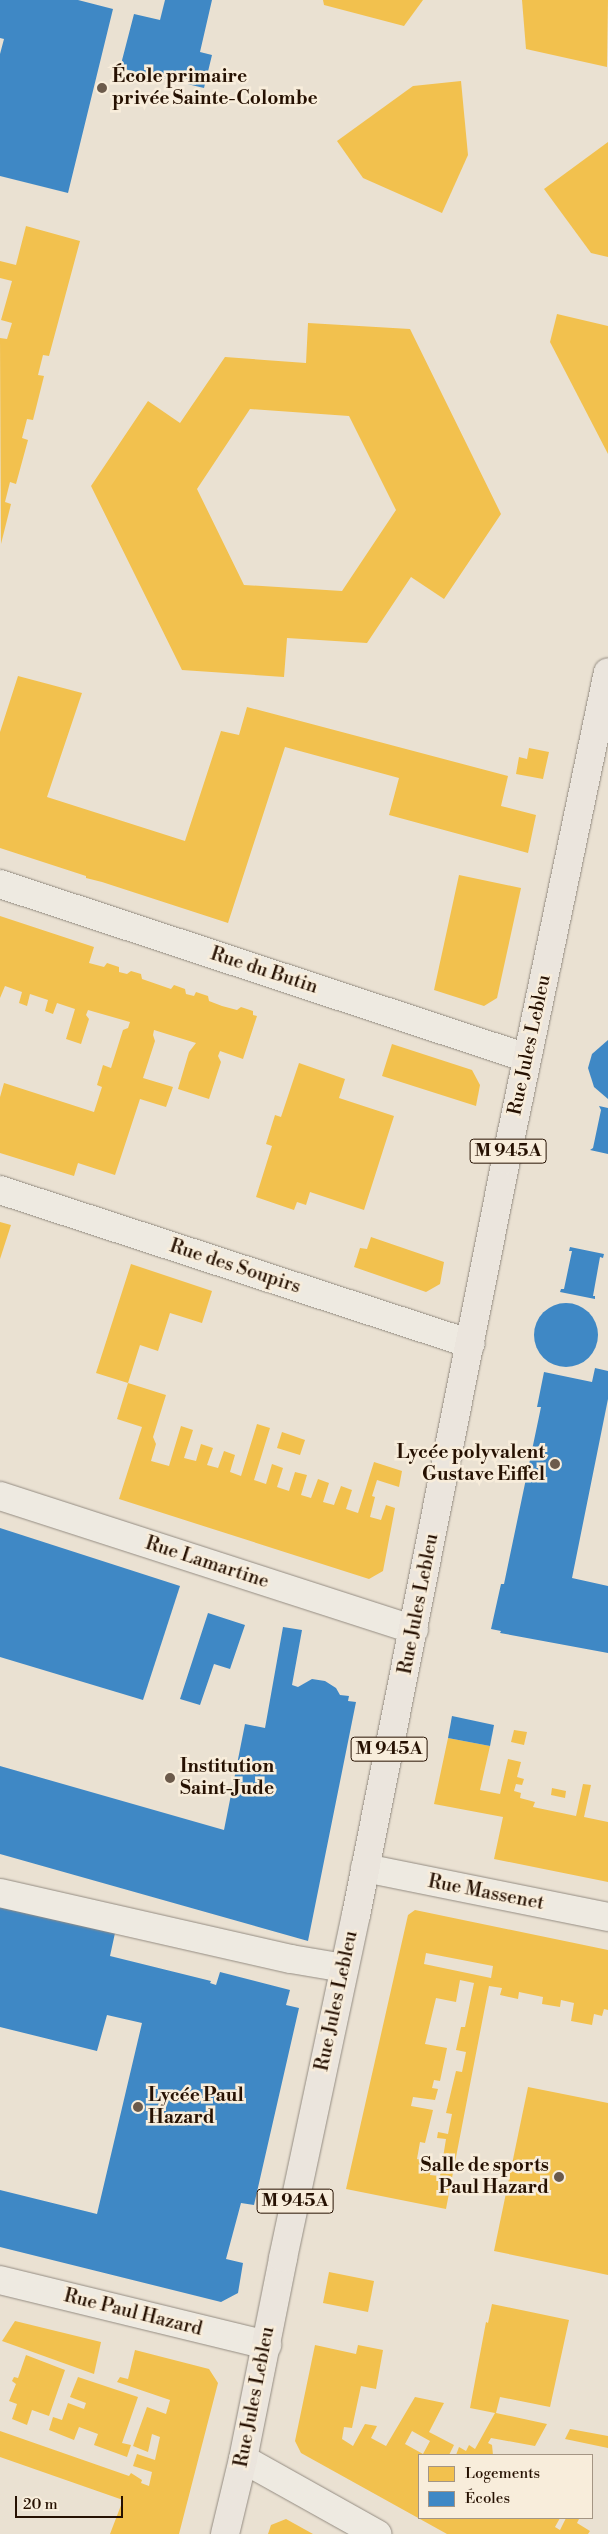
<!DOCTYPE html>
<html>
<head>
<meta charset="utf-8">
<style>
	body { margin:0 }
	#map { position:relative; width:608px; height:2534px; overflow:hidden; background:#eae1d2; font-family:"Libre Bodoni",serif }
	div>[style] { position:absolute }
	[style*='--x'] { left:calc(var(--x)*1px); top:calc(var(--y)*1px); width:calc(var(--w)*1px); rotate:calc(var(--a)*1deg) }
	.homes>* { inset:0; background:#f2c14e }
	.schools>* { inset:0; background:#3f88c5 }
	.round { border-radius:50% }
	.roads { filter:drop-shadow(0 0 1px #948c82) drop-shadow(0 0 1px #948c82) }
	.minor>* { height:28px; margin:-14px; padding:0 14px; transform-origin:14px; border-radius:14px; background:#eeeae1 }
	.major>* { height:28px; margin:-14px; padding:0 14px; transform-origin:14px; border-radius:14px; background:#ebe5dd }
	.dots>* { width:14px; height:14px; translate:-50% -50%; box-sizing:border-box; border:2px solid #f8eddb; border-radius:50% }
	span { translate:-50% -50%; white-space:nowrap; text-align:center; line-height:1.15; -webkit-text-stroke:5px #f8eddb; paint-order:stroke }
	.shield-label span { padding:1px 4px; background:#f8eddb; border:1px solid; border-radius:4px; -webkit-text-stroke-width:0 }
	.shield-label { font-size:18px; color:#261102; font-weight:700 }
	.poi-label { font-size:19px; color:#261102; font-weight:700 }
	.left { translate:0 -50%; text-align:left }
	.right { translate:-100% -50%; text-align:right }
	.street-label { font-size:19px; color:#261102 }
	.legend { position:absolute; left:418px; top:2454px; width:175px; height:65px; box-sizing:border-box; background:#f8eddb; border:1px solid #a49584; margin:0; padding:6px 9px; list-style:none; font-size:15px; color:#261102 }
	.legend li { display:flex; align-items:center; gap:10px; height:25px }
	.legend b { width:25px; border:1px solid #a49584 }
	.scale { position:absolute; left:15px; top:2496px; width:108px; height:22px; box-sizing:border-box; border:2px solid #261102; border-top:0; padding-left:6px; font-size:15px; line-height:18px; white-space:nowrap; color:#261102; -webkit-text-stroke:4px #f8eddb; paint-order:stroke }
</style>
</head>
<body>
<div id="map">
	<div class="homes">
		<div style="clip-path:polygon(323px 0,423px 0,404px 26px,324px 5px)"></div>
		<div style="clip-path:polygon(522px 0,608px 0,607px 67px,526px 49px)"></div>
		<div style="clip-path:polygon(461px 81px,468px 155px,442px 213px,363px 178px,337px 141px,413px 86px)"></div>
		<div style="clip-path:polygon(608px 142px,608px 257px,591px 253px,544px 189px)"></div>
		<div style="clip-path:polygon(26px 226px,80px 241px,49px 356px,43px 355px,38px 375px,44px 376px,33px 420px,27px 419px,22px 438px,28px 440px,16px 484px,10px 482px,5px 502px,11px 504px,1px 544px,0 338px,7px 339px,12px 323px,1px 320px,12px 281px,0 278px,0 261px,16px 265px)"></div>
		<div style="clip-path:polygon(557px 314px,608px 326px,608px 454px,550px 342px)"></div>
		<div style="clip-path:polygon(evenodd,308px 323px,410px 329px,501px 514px,444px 599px,411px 577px,367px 643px,287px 638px,284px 677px,182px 670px,91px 486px,148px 401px,180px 423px,225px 357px,306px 363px,308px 323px,250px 409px,349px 416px,396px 510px,342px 591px,244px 585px,197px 489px,250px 409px)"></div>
		<div style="clip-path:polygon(18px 676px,82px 693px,47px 797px,185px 841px,221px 731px,239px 735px,247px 707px,508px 776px,501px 806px,536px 815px,528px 853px,389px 815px,399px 778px,285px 747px,228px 923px,102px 882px,86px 878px,86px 876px,0 848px,0 732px)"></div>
		<div style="clip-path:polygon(529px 748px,549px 752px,543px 779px,516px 774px,519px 757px,527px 759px)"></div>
		<div style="clip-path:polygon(459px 875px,521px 888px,497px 998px,484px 1006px,434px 990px)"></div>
		<div style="clip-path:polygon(0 916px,94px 947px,89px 963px,104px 967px,107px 963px,119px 967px,119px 972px,127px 974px,131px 971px,141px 974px,142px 979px,171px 989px,174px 985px,185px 989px,186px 994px,194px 996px,196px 992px,208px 996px,209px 1001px,222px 1006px,237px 1010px,241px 1007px,253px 1011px,253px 1015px,257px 1016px,243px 1059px,220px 1051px,218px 1056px,221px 1062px,209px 1099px,178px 1089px,189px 1052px,196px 1043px,154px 1030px,153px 1035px,155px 1041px,143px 1078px,173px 1087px,166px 1107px,140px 1099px,115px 1175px,78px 1163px,74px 1176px,0 1153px,0 1097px,4px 1083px,94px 1112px,102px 1087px,97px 1085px,103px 1065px,111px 1068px,123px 1030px,128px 1028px,130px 1022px,88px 1010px,86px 1015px,89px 1019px,81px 1044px,66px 1039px,75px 1009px,57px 1003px,53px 1014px,45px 1011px,48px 1000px,30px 994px,27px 1006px,19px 1003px,22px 992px,5px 986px,0 998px)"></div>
		<div style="clip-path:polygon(392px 1044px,472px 1070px,480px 1085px,476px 1106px,382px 1076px)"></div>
		<div style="clip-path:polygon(299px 1063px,345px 1079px,339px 1098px,394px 1116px,364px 1210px,310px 1192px,306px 1205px,297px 1202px,294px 1210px,256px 1197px,272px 1146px,266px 1144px,275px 1115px,281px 1117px)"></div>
		<div style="clip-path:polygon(0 1222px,11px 1225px,0 1259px)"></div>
		<div style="clip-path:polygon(371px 1237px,444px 1262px,440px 1284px,426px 1292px,354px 1267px,360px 1248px,367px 1249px)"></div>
		<div style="clip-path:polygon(131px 1264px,212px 1291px,202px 1323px,170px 1313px,158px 1351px,140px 1345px,128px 1383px,96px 1373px)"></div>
		<div style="clip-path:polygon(128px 1383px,166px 1395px,153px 1437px,156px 1444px,151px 1461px,169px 1466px,181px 1426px,193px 1430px,184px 1458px,196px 1461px,201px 1444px,213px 1448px,207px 1465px,218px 1468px,224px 1451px,235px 1455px,230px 1472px,241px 1476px,257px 1424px,270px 1428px,254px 1480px,266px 1484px,272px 1464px,283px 1468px,277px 1487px,289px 1491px,295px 1472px,307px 1475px,301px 1495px,311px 1498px,318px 1479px,329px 1483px,323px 1502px,334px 1505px,341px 1486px,352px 1490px,346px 1509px,358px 1513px,374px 1462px,402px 1471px,399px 1487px,377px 1480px,372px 1496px,375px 1497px,370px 1517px,381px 1520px,386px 1505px,395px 1508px,383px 1571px,369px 1579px,119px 1499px,142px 1427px,117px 1419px)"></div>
		<div style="clip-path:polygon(282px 1432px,305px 1440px,300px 1455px,277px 1448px)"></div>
		<div style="clip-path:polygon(514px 1730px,527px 1732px,524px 1745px,511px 1742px)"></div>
		<div style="clip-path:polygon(448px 1738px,490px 1746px,480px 1790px,500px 1794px,508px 1759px,521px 1762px,517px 1777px,524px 1779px,522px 1785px,516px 1784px,514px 1791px,521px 1793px,520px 1798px,535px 1802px,533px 1807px,576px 1816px,583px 1784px,591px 1785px,584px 1817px,608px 1822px,608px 1882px,494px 1859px,503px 1817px,434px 1804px)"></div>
		<div style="clip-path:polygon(552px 1788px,566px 1791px,565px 1798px,551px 1795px)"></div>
		<div style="clip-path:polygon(evenodd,415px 1910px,608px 1950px,608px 2010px,604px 2009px,602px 2016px,594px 2014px,592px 2025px,571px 2021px,574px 2003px,561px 2000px,560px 2007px,542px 2004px,543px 1997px,519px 1992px,518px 1999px,500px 1995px,502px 1988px,489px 1986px,446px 2209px,346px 2189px,408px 1915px,415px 1910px,426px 1953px,493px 1966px,491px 1978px,424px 1964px,426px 1953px,415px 1910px,460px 1980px,474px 1983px,465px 2027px,461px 2027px,456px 2050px,466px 2052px,462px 2072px,456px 2071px,446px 2113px,452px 2114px,448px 2134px,438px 2132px,437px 2138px,446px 2139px,440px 2176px,430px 2175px,432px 2163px,417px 2159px,420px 2142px,425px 2143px,433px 2110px,411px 2106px,413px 2097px,435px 2100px,438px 2089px,432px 2088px,434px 2080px,440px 2081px,447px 2048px,425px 2044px,436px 1998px,456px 2002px,460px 1980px)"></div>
		<div style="clip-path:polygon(528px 2087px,608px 2103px,608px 2275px,494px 2251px)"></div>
		<div style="clip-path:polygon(329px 2272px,374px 2281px,368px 2312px,323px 2303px)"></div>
		<div style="clip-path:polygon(492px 2304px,569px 2320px,550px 2407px,500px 2397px,496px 2413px,547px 2424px,535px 2446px,491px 2438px,488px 2443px,492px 2445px,493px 2455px,456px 2455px,459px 2447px,466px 2451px,469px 2445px,475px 2449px,495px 2413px,470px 2408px,486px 2322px,488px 2323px)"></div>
		<div style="clip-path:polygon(15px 2321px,101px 2342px,94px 2374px,2px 2341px)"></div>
		<div style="clip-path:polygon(evenodd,315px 2345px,356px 2354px,358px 2345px,383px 2350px,376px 2389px,361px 2386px,352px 2428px,344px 2427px,342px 2439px,353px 2446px,365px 2424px,377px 2426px,371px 2438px,386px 2446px,415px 2397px,444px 2403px,429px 2432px,454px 2445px,449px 2455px,419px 2455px,419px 2518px,560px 2518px,555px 2527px,560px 2530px,566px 2518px,576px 2518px,579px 2519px,577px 2523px,590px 2531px,588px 2534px,447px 2534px,301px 2453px,295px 2441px,315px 2345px,412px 2431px,430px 2441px,423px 2454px,405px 2444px,412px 2431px)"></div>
		<div style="clip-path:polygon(135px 2350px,209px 2369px,218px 2383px,179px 2534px,110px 2534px,123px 2500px,0 2457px,0 2431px,129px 2476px,131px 2473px,142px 2480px,141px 2483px,149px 2486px,152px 2472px,133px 2466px,137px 2454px,155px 2460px,160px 2437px,152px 2434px,148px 2452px,133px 2446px,147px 2407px,166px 2414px,170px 2400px,117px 2382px,120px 2377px,128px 2379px)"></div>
		<div style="clip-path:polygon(26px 2355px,65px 2370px,49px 2416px,32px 2410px,27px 2425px,12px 2419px,17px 2404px,9px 2401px,16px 2384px,12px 2381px,14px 2377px,18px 2378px)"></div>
		<div style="clip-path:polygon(78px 2377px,138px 2397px,122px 2443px,131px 2445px,127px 2457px,94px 2445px,98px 2434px,79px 2427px,74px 2440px,49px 2430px,53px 2417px,62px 2420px,68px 2403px,84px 2409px,86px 2403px,70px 2397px)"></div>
		<div style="clip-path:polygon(570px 2429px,608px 2436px,608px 2448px,565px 2439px)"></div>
		<div style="clip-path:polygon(286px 2519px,313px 2534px,268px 2534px,271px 2525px)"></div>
	</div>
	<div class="schools">
		<div style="clip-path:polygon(0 0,78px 0,113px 9px,68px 193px,0 176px,0 54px,4px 39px,0 38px)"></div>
		<div style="clip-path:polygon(165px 0,212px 0,200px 52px,212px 55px,204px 88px,120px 68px,134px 14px,160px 20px)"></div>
		<div style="clip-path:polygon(608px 1040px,608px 1099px,594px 1087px,588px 1068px,592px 1054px)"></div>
		<div style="clip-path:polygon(599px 1106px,608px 1108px,608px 1154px,590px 1150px,593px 1148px,601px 1110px)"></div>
		<div style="clip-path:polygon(570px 1247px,604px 1254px,603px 1258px,600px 1257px,593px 1296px,595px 1296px,595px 1299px,560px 1292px,561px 1289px,564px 1289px,572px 1251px,569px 1251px)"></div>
		<div class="round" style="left:534px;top:1303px;width:64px;height:64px"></div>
		<div style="clip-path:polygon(595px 1368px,608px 1371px,608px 1399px,572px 1578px,608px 1586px,608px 1653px,500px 1633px,501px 1631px,491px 1629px,501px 1584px,504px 1584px,541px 1407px,537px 1407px,544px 1372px,592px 1382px)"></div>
		<div style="clip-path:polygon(0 1528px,180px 1586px,143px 1700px,0 1657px)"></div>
		<div style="clip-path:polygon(208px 1613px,245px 1625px,230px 1669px,214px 1664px,200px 1705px,180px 1699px)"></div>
		<div style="clip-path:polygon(283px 1627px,302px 1630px,292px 1685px,298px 1687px,312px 1679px,325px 1681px,336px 1688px,340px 1695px,349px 1696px,348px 1701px,356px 1702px,308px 1941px,0 1854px,0 1766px,224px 1830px,245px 1724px,265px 1728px)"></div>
		<div style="clip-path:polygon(452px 1716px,494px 1725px,490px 1746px,448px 1738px)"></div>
		<div style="clip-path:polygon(0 1905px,115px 1933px,110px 1956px,211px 1981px,210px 1983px,216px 1985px,220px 1972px,290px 1990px,286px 2005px,299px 2008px,254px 2205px,241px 2203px,226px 2259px,243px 2263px,238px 2293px,221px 2302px,0 2247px,0 2190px,97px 2214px,142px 2023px,107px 2015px,97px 2051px,0 2027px)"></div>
	</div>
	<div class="roads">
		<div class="minor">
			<div style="--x:0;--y:884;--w:555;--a:18.27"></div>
			<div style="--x:0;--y:1190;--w:495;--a:18.1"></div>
			<div style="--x:0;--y:1496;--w:435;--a:17.9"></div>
			<div style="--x:365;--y:1868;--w:248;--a:11.4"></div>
			<div style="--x:0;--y:1893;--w:298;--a:12.8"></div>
			<div style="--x:291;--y:1959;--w:54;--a:9.6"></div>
			<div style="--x:0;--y:2280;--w:275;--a:13.7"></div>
			<div style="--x:243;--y:2459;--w:154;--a:29.2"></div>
		</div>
		<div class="major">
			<div style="--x:225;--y:2534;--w:77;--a:-76.5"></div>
			<div style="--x:243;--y:2459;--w:205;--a:-78.7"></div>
			<div style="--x:283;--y:2258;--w:351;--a:-78"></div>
			<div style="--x:356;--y:1915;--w:770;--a:-78.76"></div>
			<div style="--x:506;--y:1160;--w:498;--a:-78.2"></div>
		</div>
	</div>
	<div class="dots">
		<div style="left:102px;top:88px;background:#6b5a4b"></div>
		<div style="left:555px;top:1464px;background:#6b5a4b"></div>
		<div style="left:170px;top:1778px;background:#6b5a4b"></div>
		<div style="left:138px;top:2107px;background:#6b5a4b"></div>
		<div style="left:559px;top:2177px;background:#6b5a4b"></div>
	</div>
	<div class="shield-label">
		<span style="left:508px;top:1151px">M 945A</span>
		<span style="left:389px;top:1749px">M 945A</span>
		<span style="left:295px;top:2201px">M 945A</span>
	</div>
	<div class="poi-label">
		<span class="left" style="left:112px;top:88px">École primaire<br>privée Sainte-Colombe</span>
		<span class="right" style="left:545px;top:1464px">Lycée polyvalent<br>Gustave Eiffel</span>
		<span class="left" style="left:180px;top:1778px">Institution<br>Saint-Jude</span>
		<span class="left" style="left:148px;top:2107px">Lycée Paul<br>Hazard</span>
		<span class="right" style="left:549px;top:2177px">Salle de sports<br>Paul Hazard</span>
	</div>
	<div class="street-label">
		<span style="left:264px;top:971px;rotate:18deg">Rue du Butin</span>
		<span style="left:530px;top:1045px;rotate:-78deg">Rue Jules Lebleu</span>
		<span style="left:235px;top:1267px;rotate:18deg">Rue des Soupirs</span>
		<span style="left:207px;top:1563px;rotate:18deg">Rue Lamartine</span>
		<span style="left:419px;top:1604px;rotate:-79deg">Rue Jules Lebleu</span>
		<span style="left:486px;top:1893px;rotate:11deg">Rue Massenet</span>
		<span style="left:337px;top:2001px;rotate:-78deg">Rue Jules Lebleu</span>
		<span style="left:133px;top:2313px;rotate:14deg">Rue Paul Hazard</span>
		<span style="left:255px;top:2397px;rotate:-79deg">Rue Jules Lebleu</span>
	</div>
	<ul class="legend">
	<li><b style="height:14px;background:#f2c14e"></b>Logements</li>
	<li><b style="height:14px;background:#3f88c5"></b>Écoles</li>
	</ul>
	<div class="scale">20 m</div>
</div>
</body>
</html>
